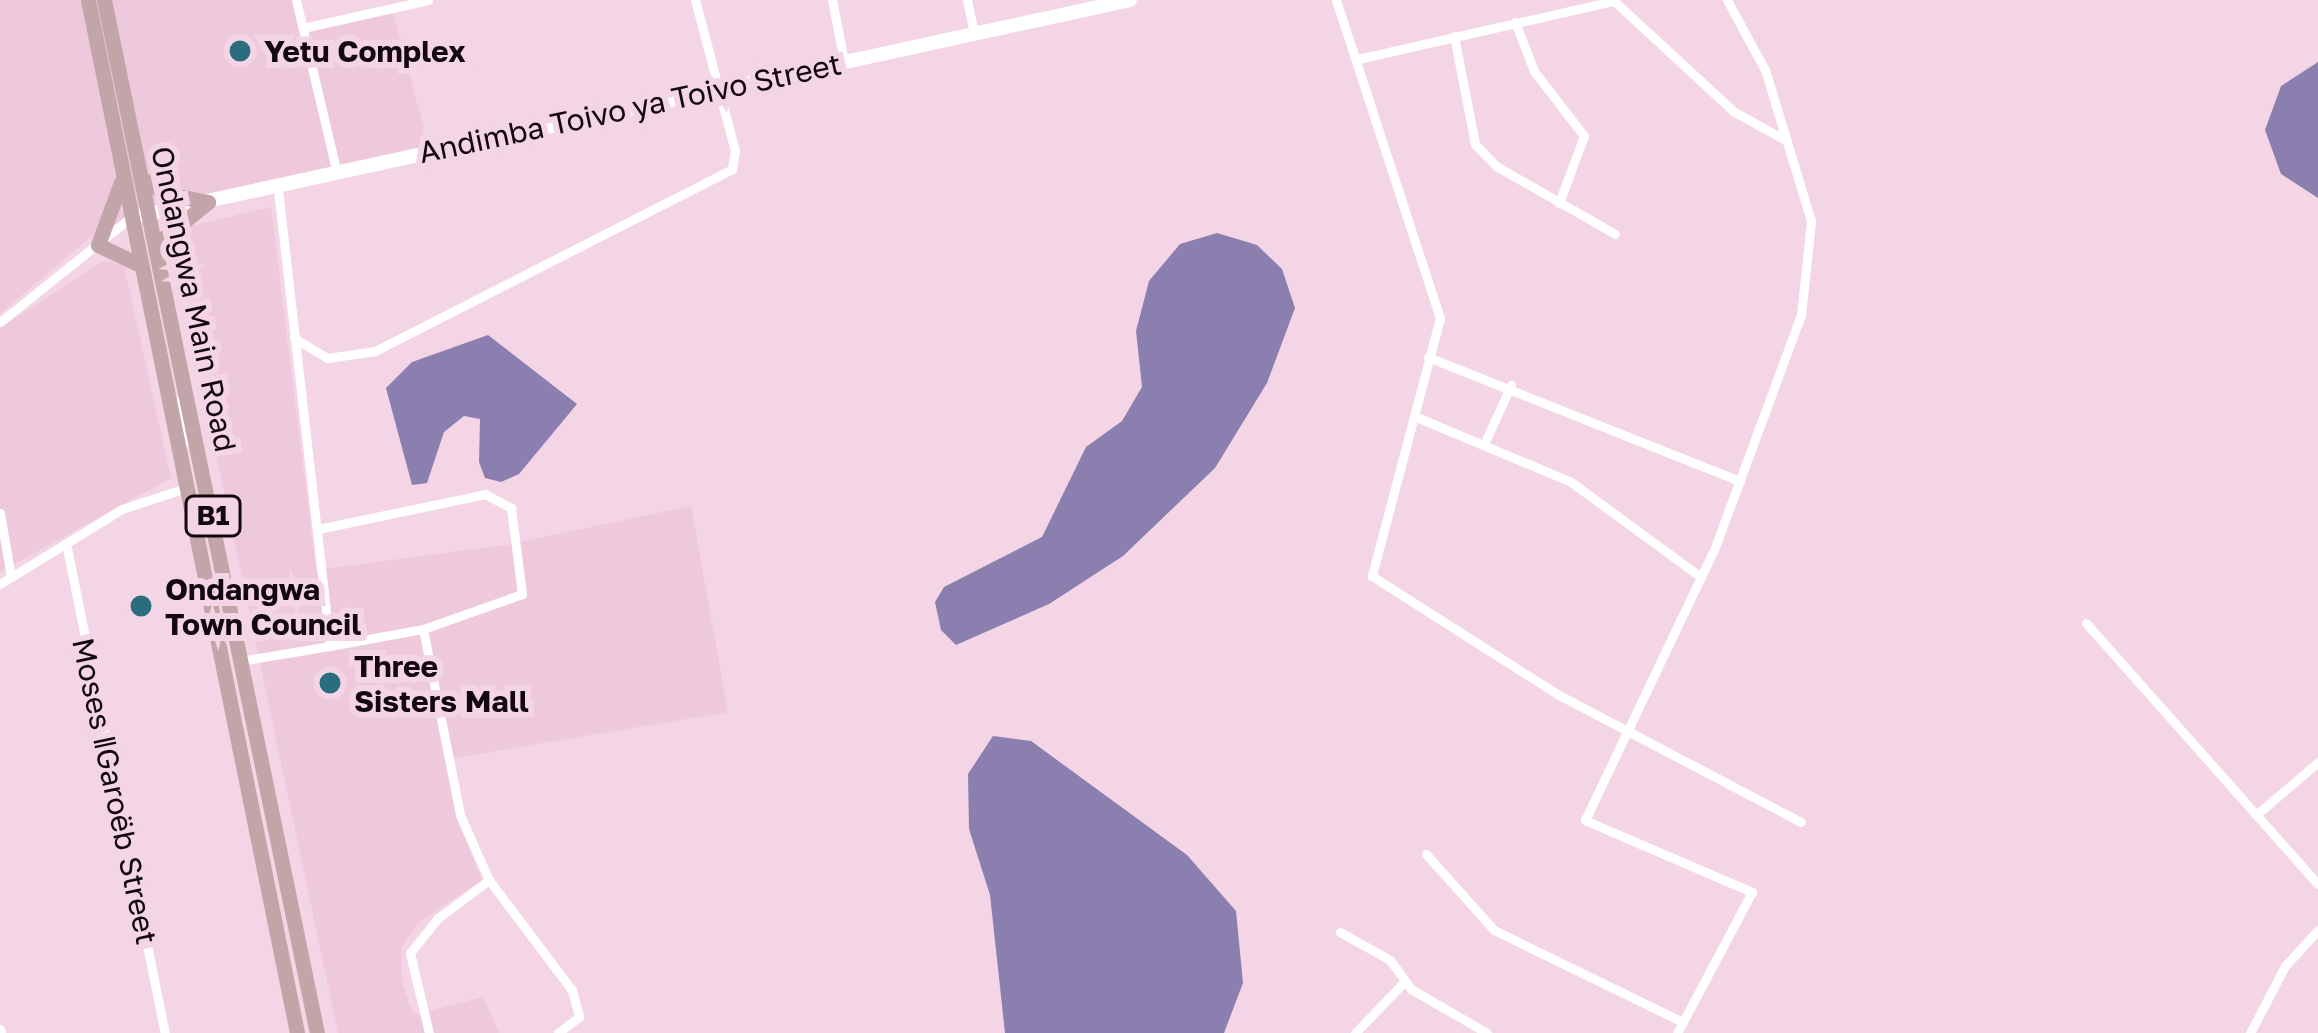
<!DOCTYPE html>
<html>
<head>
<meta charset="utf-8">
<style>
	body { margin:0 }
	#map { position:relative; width:2318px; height:1033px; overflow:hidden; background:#f4d5e5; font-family:"Golos Text",sans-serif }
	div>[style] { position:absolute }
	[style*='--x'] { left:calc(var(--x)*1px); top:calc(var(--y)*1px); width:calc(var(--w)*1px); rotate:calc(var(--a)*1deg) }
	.built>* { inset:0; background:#eec8db }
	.water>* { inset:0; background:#8a7fae }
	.street>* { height:9px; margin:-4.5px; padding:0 4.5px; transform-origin:4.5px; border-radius:4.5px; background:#fff }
	.secondary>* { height:14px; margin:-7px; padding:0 7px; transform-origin:7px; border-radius:7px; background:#fff }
	.primary>* { height:15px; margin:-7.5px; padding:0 7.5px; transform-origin:7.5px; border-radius:7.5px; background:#c2a5a8 }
	.dots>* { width:33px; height:33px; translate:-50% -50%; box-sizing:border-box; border:6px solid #f4d5e5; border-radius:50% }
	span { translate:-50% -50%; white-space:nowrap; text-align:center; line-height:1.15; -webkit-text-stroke:12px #f4d5e5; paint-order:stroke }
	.shield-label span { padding:3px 9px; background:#f4d5e5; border:3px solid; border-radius:9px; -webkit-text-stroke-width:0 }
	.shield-label { font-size:27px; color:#12080d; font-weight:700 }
	.poi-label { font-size:30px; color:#12080d; font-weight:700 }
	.left { translate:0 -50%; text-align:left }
	.street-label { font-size:30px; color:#12080d }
</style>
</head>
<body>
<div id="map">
	<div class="built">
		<div style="clip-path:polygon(0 0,296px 0,303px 27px,392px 9px,430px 151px,130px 218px,88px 239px,0 314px)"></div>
		<div style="clip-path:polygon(271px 207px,316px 570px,506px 545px,691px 506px,728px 712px,447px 759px,459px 825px,482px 880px,419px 922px,401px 947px,402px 981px,413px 1015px,483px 997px,499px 1033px,338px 1033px,195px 355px,178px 237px,186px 227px)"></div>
		<div style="clip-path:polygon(103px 261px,124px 265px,171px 478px,0 572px,0 328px)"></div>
	</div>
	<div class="water">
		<div style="clip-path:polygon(2318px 62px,2318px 198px,2281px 174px,2265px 130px,2281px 86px)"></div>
		<div style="clip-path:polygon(1217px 233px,1257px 245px,1282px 269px,1295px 308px,1267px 383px,1215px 468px,1123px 556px,1049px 604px,956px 645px,941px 630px,935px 602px,944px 587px,1042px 537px,1086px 447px,1122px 421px,1142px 387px,1136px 331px,1149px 281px,1180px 244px)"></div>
		<div style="clip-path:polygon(488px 335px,577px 404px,519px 474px,501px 482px,485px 478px,479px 462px,480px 419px,464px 416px,444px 432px,427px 483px,412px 485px,386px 388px,412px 362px)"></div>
		<div style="clip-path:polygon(993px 736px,1031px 741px,1187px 855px,1236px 911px,1243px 983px,1224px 1033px,1005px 1033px,990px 895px,969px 829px,968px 774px)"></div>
	</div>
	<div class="street">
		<div style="--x:296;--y:0;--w:178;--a:76.7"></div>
		<div style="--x:832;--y:0;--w:62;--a:78.9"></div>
		<div style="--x:967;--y:0;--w:34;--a:78"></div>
		<div style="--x:1336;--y:0;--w:335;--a:71.9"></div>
		<div style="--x:1440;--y:318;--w:267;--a:104.8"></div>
		<div style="--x:1372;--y:576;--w:222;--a:32.5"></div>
		<div style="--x:1559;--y:695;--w:273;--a:27.7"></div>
		<div style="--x:1515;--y:22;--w:53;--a:68.8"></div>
		<div style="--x:1534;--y:71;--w:82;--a:52.4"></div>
		<div style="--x:1584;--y:136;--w:72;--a:110.5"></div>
		<div style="--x:303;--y:28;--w:128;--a:-12.6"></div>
		<div style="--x:1454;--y:36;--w:110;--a:79"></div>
		<div style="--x:1475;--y:144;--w:30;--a:46"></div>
		<div style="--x:1496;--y:166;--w:137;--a:29.7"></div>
		<div style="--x:1358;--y:59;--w:262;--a:-12.8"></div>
		<div style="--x:1614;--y:1;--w:162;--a:42.7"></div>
		<div style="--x:1733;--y:111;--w:62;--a:29.1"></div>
		<div style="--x:0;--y:322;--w:166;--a:-38.7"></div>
		<div style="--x:294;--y:338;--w:39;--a:31"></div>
		<div style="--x:327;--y:358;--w:49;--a:-8.3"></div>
		<div style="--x:375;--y:351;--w:401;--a:-27"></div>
		<div style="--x:732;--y:169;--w:18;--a:-81"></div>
		<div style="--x:735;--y:151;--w:156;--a:-104.8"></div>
		<div style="--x:1428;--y:357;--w:336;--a:21.7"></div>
		<div style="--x:180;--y:400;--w:43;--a:84.7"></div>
		<div style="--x:1419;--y:418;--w:165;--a:22.8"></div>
		<div style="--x:1571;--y:482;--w:161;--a:36.2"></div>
		<div style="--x:1485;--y:442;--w:63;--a:-65.5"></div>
		<div style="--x:0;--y:513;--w:65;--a:80.2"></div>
		<div style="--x:318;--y:529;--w:171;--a:-11.8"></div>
		<div style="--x:485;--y:494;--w:30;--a:28"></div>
		<div style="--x:511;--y:508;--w:87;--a:82.7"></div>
		<div style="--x:522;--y:594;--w:105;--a:160.5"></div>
		<div style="--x:423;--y:629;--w:190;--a:78.7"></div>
		<div style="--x:460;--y:815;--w:71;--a:66"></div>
		<div style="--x:67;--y:548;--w:495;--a:78.6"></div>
		<div style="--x:0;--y:584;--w:143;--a:-31.6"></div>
		<div style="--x:122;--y:509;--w:67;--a:-18.2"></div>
		<div style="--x:2086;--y:623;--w:349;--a:48.4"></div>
		<div style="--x:330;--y:646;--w:95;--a:-10.4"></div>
		<div style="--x:240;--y:661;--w:91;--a:-9.5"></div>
		<div style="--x:330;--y:646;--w:462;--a:-96.5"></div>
		<div style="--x:2256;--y:815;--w:82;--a:-40.5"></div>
		<div style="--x:1426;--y:854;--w:102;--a:48.2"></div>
		<div style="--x:1494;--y:930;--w:210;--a:26"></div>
		<div style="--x:1340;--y:932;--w:57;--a:29.2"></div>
		<div style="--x:1390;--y:960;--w:36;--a:54"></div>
		<div style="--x:1411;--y:989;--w:88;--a:30.1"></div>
		<div style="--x:0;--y:1029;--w:4;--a:76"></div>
		<div style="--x:429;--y:1033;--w:82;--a:-103.4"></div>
		<div style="--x:410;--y:953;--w:45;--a:-51.3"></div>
		<div style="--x:438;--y:918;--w:64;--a:-36.7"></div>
		<div style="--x:489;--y:880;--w:138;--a:53"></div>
		<div style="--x:572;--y:990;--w:28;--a:75"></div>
		<div style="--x:579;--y:1017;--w:26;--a:143"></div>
		<div style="--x:1355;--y:1033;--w:72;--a:-46.1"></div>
		<div style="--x:1677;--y:1033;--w:160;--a:-62"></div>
		<div style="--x:1752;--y:892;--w:182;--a:-156.7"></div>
		<div style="--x:1585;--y:820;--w:299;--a:-64.5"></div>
		<div style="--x:1714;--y:550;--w:251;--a:-69.7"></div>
		<div style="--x:1801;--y:315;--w:95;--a:-83.9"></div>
		<div style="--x:1811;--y:221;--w:158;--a:-106.9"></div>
		<div style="--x:1765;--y:70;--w:80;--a:-118.5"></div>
		<div style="--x:2250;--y:1033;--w:76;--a:-62.4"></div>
		<div style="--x:2285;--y:966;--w:49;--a:-47.5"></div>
	</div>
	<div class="secondary">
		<div style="--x:138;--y:216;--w:1015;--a:-12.28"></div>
	</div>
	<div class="primary">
		<div style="--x:88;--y:0;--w:1054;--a:78.56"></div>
		<div style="--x:104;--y:0;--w:1055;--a:78.35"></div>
		<div style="--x:140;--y:178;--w:31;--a:31"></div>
		<div style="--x:167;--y:194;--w:42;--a:11"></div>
		<div style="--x:121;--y:182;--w:67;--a:110.1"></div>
		<div style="--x:98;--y:245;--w:44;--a:25.4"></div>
		<div style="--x:155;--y:245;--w:68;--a:-39.1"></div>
	</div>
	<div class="dots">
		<div style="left:240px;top:51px;background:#2a6d7f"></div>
		<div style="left:141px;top:606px;background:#2a6d7f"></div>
		<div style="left:330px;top:683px;background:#2a6d7f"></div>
	</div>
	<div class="shield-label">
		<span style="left:213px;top:516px">B1</span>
	</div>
	<div class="poi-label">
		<span class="left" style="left:264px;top:51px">Yetu Complex</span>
		<span class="left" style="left:165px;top:606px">Ondangwa<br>Town Council</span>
		<span class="left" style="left:354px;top:683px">Three<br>Sisters Mall</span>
	</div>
	<div class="street-label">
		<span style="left:630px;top:108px;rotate:-12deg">Andimba Toivo ya Toivo Street</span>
		<span style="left:194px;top:299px;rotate:78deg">Ondangwa Main Road</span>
		<span style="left:115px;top:791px;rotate:78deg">Moses ǁGaroëb Street</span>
	</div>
</div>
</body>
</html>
